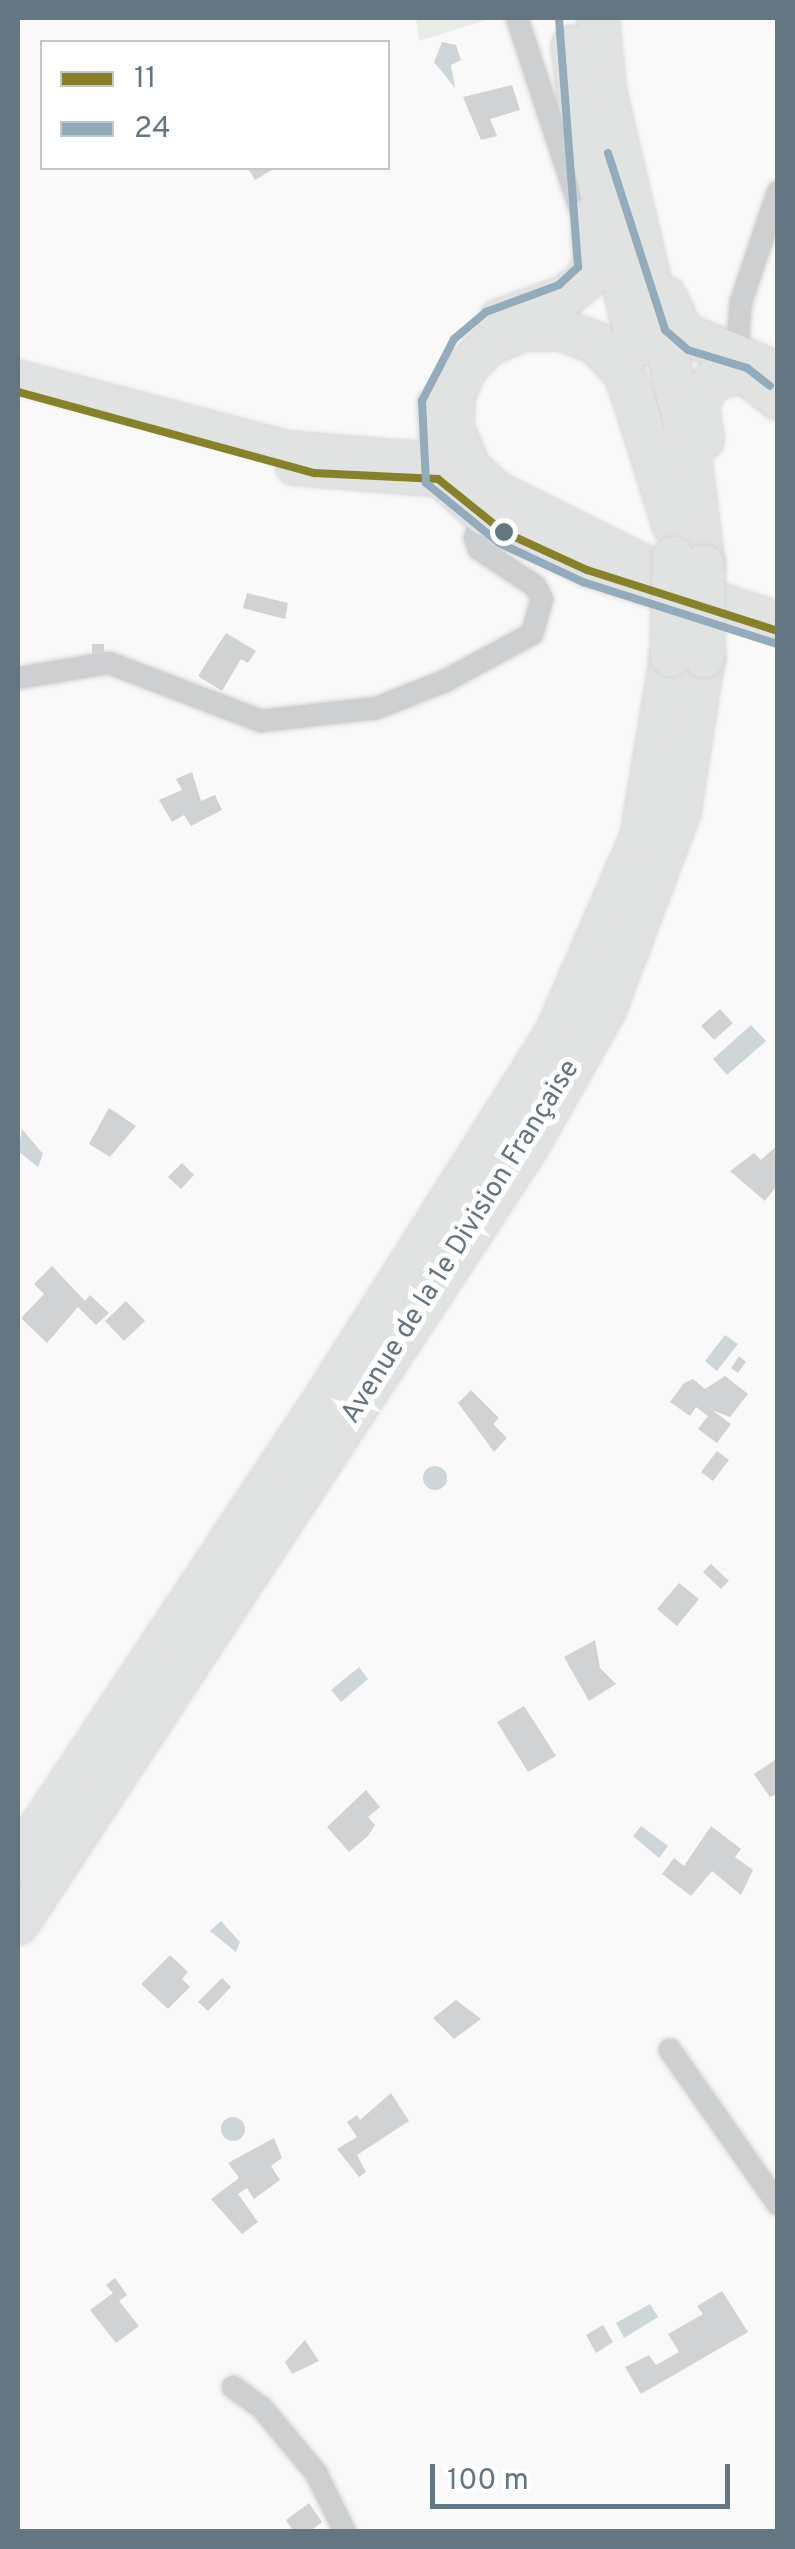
<!DOCTYPE html>
<html>
<head>
<meta charset="utf-8">
<style>
	body { margin:0 }
	#map { position:relative; width:795px; height:2549px; overflow:hidden; background:#f9f9f9; font-family:Overpass,sans-serif }
	div>[style] { position:absolute }
	[style*='--x'] { left:calc(var(--x)*1px); top:calc(var(--y)*1px); width:calc(var(--w)*1px); rotate:calc(var(--a)*1deg) }
	.green>* { inset:0; background:#e8ebe6 }
	.water>* { inset:0; background:#ced6d9 }
	.round { border-radius:50% }
	.building>* { inset:0; background:#d0d2d3 }
	.roads { filter:drop-shadow(0 0 2px #d5d6d7) drop-shadow(0 0 2px #d5d6d7) }
	.street>* { height:22px; margin:-11px; padding:0 11px; transform-origin:11px; border-radius:11px; background:#cecfd0 }
	.secondary>* { height:32px; margin:-16px; padding:0 16px; transform-origin:16px; border-radius:16px; background:#e1e2e2 }
	.highway>* { height:40px; margin:-20px; padding:0 20px; transform-origin:20px; border-radius:20px; background:#e1e2e2 }
	.bridges { filter:drop-shadow(0 0 2px #d5d6d6) drop-shadow(0 0 2px #d5d6d6) }
	.highway-bridge>* { height:40px; margin:-20px; padding:0 20px; transform-origin:20px; border-radius:20px; background:#e1e2e2 }
	.bus-1>* { height:8px; margin:-4px; padding:0 4px; transform-origin:4px; border-radius:4px; background:#87812a }
	.bus-2>* { height:8px; margin:-4px; padding:0 4px; transform-origin:4px; border-radius:4px; background:#93abbb }
	.dots>* { width:28px; height:28px; translate:-50% -50%; box-sizing:border-box; border:5px solid #fff; border-radius:50% }
	span { translate:-50% -50%; white-space:nowrap; text-align:center; line-height:1.15; -webkit-text-stroke:10px #fff; paint-order:stroke }
	.street-label { font-size:28px; color:#657683 }
	.frame { position:absolute; inset:0; border:20px solid #657683; pointer-events:none }
	.legend { position:absolute; left:40px; top:40px; width:350px; height:130px; box-sizing:border-box; background:#fff; border:2px solid #c1c8cd; margin:0; padding:12px 18px; list-style:none; font-size:30px; color:#657683 }
	.legend li { display:flex; align-items:center; gap:20px; height:50px }
	.legend b { width:50px; border:2px solid #c1c8cd }
	.scale { position:absolute; left:430px; top:2464px; width:300px; height:45px; box-sizing:border-box; border:5px solid #657683; border-top:0; padding-left:12px; font-size:30px; line-height:35px; white-space:nowrap; color:#657683; -webkit-text-stroke:8px #fff; paint-order:stroke }
</style>
</head>
<body>
<div id="map">
	<div class="green">
		<div style="clip-path:polygon(416px 18px,493px 18px,419px 41px)"></div>
	</div>
	<div class="water">
		<div style="clip-path:polygon(442px 42px,456px 45px,461px 60px,451px 65px,455px 88px,434px 62px)"></div>
		<div style="clip-path:polygon(751px 1025px,766px 1041px,727px 1075px,713px 1059px)"></div>
		<div style="clip-path:polygon(22px 1129px,43px 1154px,38px 1167px,18px 1151px)"></div>
		<div style="clip-path:polygon(725px 1335px,738px 1344px,717px 1371px,705px 1361px)"></div>
		<div class="round" style="left:423px;top:1466px;width:24px;height:24px"></div>
		<div style="clip-path:polygon(359px 1667px,368px 1679px,341px 1702px,331px 1690px)"></div>
		<div style="clip-path:polygon(641px 1826px,668px 1846px,659px 1858px,633px 1836px)"></div>
		<div style="clip-path:polygon(221px 1921px,240px 1942px,236px 1952px,210px 1931px)"></div>
		<div class="round" style="left:221px;top:2117px;width:24px;height:24px"></div>
		<div style="clip-path:polygon(650px 2304px,658px 2317px,624px 2338px,616px 2323px)"></div>
	</div>
	<div class="building">
		<div style="clip-path:polygon(512px 85px,520px 110px,490px 119px,497px 136px,481px 140px,463px 97px)"></div>
		<div style="clip-path:polygon(248px 168px,275px 168px,255px 180px)"></div>
		<div style="clip-path:polygon(247px 593px,288px 603px,285px 619px,243px 608px)"></div>
		<div style="clip-path:polygon(226px 633px,256px 651px,248px 663px,241px 659px,222px 691px,198px 676px)"></div>
		<div style="clip-path:polygon(92px 644px,104px 644px,104px 659px,92px 658px)"></div>
		<div style="clip-path:polygon(192px 772px,201px 801px,215px 795px,222px 810px,191px 826px,184px 815px,172px 822px,159px 800px,182px 790px,176px 779px)"></div>
		<div style="clip-path:polygon(720px 1009px,733px 1023px,714px 1040px,701px 1026px)"></div>
		<div style="clip-path:polygon(109px 1108px,136px 1126px,110px 1157px,89px 1144px)"></div>
		<div style="clip-path:polygon(778px 1145px,778px 1184px,765px 1201px,730px 1171px,754px 1153px,761px 1160px)"></div>
		<div style="clip-path:polygon(182px 1163px,194px 1175px,181px 1189px,168px 1177px)"></div>
		<div style="clip-path:polygon(52px 1266px,85px 1301px,90px 1295px,109px 1313px,96px 1325px,78px 1307px,47px 1343px,21px 1318px,44px 1294px,34px 1284px)"></div>
		<div style="clip-path:polygon(126px 1301px,145px 1321px,124px 1341px,105px 1321px)"></div>
		<div style="clip-path:polygon(739px 1356px,746px 1362px,738px 1373px,731px 1368px)"></div>
		<div style="clip-path:polygon(725px 1376px,748px 1394px,730px 1417px,712px 1410px,731px 1424px,717px 1443px,698px 1429px,708px 1416px,696px 1407px,690px 1416px,670px 1402px,684px 1383px,693px 1379px,705px 1389px)"></div>
		<div style="clip-path:polygon(471px 1390px,499px 1418px,493px 1424px,507px 1438px,494px 1452px,458px 1403px)"></div>
		<div style="clip-path:polygon(717px 1451px,729px 1460px,713px 1481px,701px 1472px)"></div>
		<div style="clip-path:polygon(711px 1564px,729px 1581px,721px 1589px,703px 1572px)"></div>
		<div style="clip-path:polygon(679px 1583px,699px 1599px,677px 1626px,657px 1609px)"></div>
		<div style="clip-path:polygon(595px 1640px,600px 1668px,616px 1684px,589px 1701px,564px 1657px)"></div>
		<div style="clip-path:polygon(524px 1706px,556px 1756px,528px 1772px,497px 1722px)"></div>
		<div style="clip-path:polygon(778px 1758px,778px 1793px,770px 1797px,754px 1774px)"></div>
		<div style="clip-path:polygon(366px 1790px,380px 1807px,368px 1817px,375px 1825px,368px 1836px,349px 1852px,327px 1827px)"></div>
		<div style="clip-path:polygon(711px 1826px,741px 1849px,735px 1857px,753px 1870px,741px 1895px,712px 1871px,691px 1896px,662px 1874px,674px 1858px,684px 1866px)"></div>
		<div style="clip-path:polygon(170px 1955px,188px 1972px,182px 1979px,190px 1987px,168px 2009px,141px 1984px)"></div>
		<div style="clip-path:polygon(222px 1978px,231px 1987px,208px 2011px,198px 2002px)"></div>
		<div style="clip-path:polygon(456px 2000px,481px 2019px,454px 2039px,433px 2018px)"></div>
		<div style="clip-path:polygon(391px 2093px,409px 2121px,357px 2155px,366px 2172px,359px 2177px,337px 2149px,357px 2137px,347px 2122px,357px 2115px,360px 2120px)"></div>
		<div style="clip-path:polygon(274px 2138px,282px 2158px,271px 2166px,280px 2180px,254px 2199px,247px 2188px,238px 2194px,258px 2222px,242px 2234px,211px 2199px,239px 2178px,228px 2163px)"></div>
		<div style="clip-path:polygon(115px 2278px,127px 2295px,119px 2301px,139px 2326px,116px 2343px,90px 2310px,113px 2293px,106px 2285px)"></div>
		<div style="clip-path:polygon(722px 2291px,748px 2332px,641px 2394px,625px 2367px,649px 2355px,656px 2365px,679px 2352px,668px 2334px,703px 2314px,697px 2306px)"></div>
		<div style="clip-path:polygon(603px 2325px,613px 2342px,596px 2353px,586px 2335px)"></div>
		<div style="clip-path:polygon(305px 2340px,319px 2361px,292px 2374px,285px 2362px)"></div>
		<div style="clip-path:polygon(309px 2503px,322px 2522px,309px 2532px,294px 2532px,286px 2520px)"></div>
	</div>
	<div class="roads">
		<div class="street">
			<div style="--x:517;--y:18;--w:223;--a:71.7"></div>
			<div style="--x:746;--y:362;--w:27;--a:-107"></div>
			<div style="--x:738;--y:336;--w:34;--a:-85"></div>
			<div style="--x:741;--y:302;--w:116;--a:-71.4"></div>
			<div style="--x:18;--y:678;--w:92;--a:-9.4"></div>
			<div style="--x:109;--y:663;--w:163;--a:20.9"></div>
			<div style="--x:261;--y:721;--w:117;--a:-6.4"></div>
			<div style="--x:377;--y:708;--w:73;--a:-21.7"></div>
			<div style="--x:445;--y:681;--w:99;--a:-28.4"></div>
			<div style="--x:532;--y:634;--w:36;--a:-74"></div>
			<div style="--x:542;--y:599;--w:15;--a:-118"></div>
			<div style="--x:535;--y:586;--w:67;--a:-146.5"></div>
			<div style="--x:479;--y:549;--w:12;--a:-110"></div>
			<div style="--x:475;--y:538;--w:21;--a:-71"></div>
			<div style="--x:670;--y:2050;--w:188;--a:55"></div>
			<div style="--x:233;--y:2387;--w:36;--a:36"></div>
			<div style="--x:262;--y:2408;--w:85;--a:50.3"></div>
			<div style="--x:316;--y:2473;--w:66;--a:63.8"></div>
		</div>
		<div class="secondary">
			<div style="--x:18;--y:377;--w:280;--a:14.7"></div>
			<div style="--x:289;--y:448;--w:147;--a:4.7"></div>
			<div style="--x:436;--y:460;--w:17;--a:21"></div>
			<div style="--x:452;--y:466;--w:35;--a:45"></div>
			<div style="--x:434;--y:403;--w:76;--a:87"></div>
			<div style="--x:438;--y:479;--w:59;--a:41.6"></div>
			<div style="--x:482;--y:518;--w:117;--a:26.3"></div>
			<div style="--x:587;--y:570;--w:112;--a:17.6"></div>
			<div style="--x:293;--y:468;--w:135;--a:4.7"></div>
		</div>
		<div class="highway">
			<div style="--x:598;--y:18;--w:76;--a:84"></div>
			<div style="--x:606;--y:94;--w:361;--a:76.7"></div>
			<div style="--x:689;--y:445;--w:121;--a:82.9"></div>
			<div style="--x:572;--y:46;--w:57;--a:83"></div>
			<div style="--x:579;--y:103;--w:250;--a:76.4"></div>
			<div style="--x:666;--y:297;--w:40;--a:65"></div>
			<div style="--x:683;--y:333;--w:95;--a:22.8"></div>
			<div style="--x:499;--y:320;--w:71;--a:-19.7"></div>
			<div style="--x:566;--y:296;--w:26;--a:-39"></div>
			<div style="--x:586;--y:280;--w:21;--a:-67"></div>
			<div style="--x:594;--y:261;--w:44;--a:-93.9"></div>
			<div style="--x:703;--y:440;--w:40;--a:-97.1"></div>
			<div style="--x:698;--y:400;--w:27;--a:-51"></div>
			<div style="--x:715;--y:379;--w:30;--a:-14"></div>
			<div style="--x:744;--y:372;--w:43;--a:38.5"></div>
			<div style="--x:646;--y:567;--w:170;--a:-153.4"></div>
			<div style="--x:494;--y:491;--w:33;--a:-136"></div>
			<div style="--x:470;--y:468;--w:43;--a:-113"></div>
			<div style="--x:453;--y:428;--w:32;--a:-88"></div>
			<div style="--x:454;--y:396;--w:30;--a:-67"></div>
			<div style="--x:466;--y:368;--w:32;--a:-46"></div>
			<div style="--x:488;--y:345;--w:39;--a:-23"></div>
			<div style="--x:524;--y:330;--w:37;--a:0"></div>
			<div style="--x:561;--y:330;--w:37;--a:20"></div>
			<div style="--x:596;--y:343;--w:39;--a:46"></div>
			<div style="--x:623;--y:371;--w:28;--a:69"></div>
			<div style="--x:633;--y:397;--w:134;--a:72.6"></div>
			<div style="--x:674;--y:589;--w:109;--a:18.1"></div>
			<div style="--x:18;--y:1861;--w:566;--a:-56.45"></div>
			<div style="--x:331;--y:1389;--w:419;--a:-57.7"></div>
			<div style="--x:555;--y:1035;--w:216;--a:-66.5"></div>
			<div style="--x:641;--y:837;--w:183;--a:-80.6"></div>
			<div style="--x:18;--y:1924;--w:930;--a:-56.75"></div>
			<div style="--x:528;--y:1146;--w:156;--a:-60.5"></div>
			<div style="--x:605;--y:1010;--w:213;--a:-69.3"></div>
			<div style="--x:680;--y:811;--w:156;--a:-81.1"></div>
		</div>
	</div>
	<div class="bridges">
		<div class="highway-bridge">
			<div style="--x:671;--y:656;--w:99;--a:-88.8"></div>
			<div style="--x:704;--y:657;--w:92;--a:-90"></div>
		</div>
	</div>
	<div class="bus-1">
		<div style="--x:18;--y:392;--w:307;--a:15.3"></div>
		<div style="--x:314;--y:473;--w:124;--a:2.8"></div>
		<div style="--x:438;--y:479;--w:85;--a:38.8"></div>
		<div style="--x:504;--y:532;--w:91;--a:24.6"></div>
		<div style="--x:587;--y:570;--w:201;--a:17.7"></div>
	</div>
	<div class="bus-2">
		<div style="--x:559;--y:19;--w:249;--a:85.6"></div>
		<div style="--x:578;--y:267;--w:26;--a:137"></div>
		<div style="--x:559;--y:285;--w:78;--a:159.7"></div>
		<div style="--x:486;--y:312;--w:42;--a:139.8"></div>
		<div style="--x:454;--y:339;--w:70;--a:117.3"></div>
		<div style="--x:422;--y:401;--w:82;--a:87.2"></div>
		<div style="--x:426;--y:483;--w:94;--a:39.4"></div>
		<div style="--x:499;--y:543;--w:93;--a:24.9"></div>
		<div style="--x:583;--y:582;--w:201;--a:17.7"></div>
		<div style="--x:608;--y:153;--w:186;--a:72.1"></div>
		<div style="--x:665;--y:330;--w:30;--a:41"></div>
		<div style="--x:688;--y:350;--w:62;--a:17"></div>
		<div style="--x:747;--y:368;--w:29;--a:38"></div>
	</div>
	<div class="dots">
		<div style="left:504px;top:532px;background:#657683"></div>
	</div>
	<div class="street-label">
		<span style="left:461px;top:1242px;rotate:-58deg">Avenue de la 1e Division Française</span>
	</div>
	<div class="frame"></div>
	<ul class="legend">
	<li><b style="height:12px;background:#87812a"></b>11</li>
	<li><b style="height:12px;background:#93abbb"></b>24</li>
	</ul>
	<div class="scale">100 m</div>
</div>
</body>
</html>
